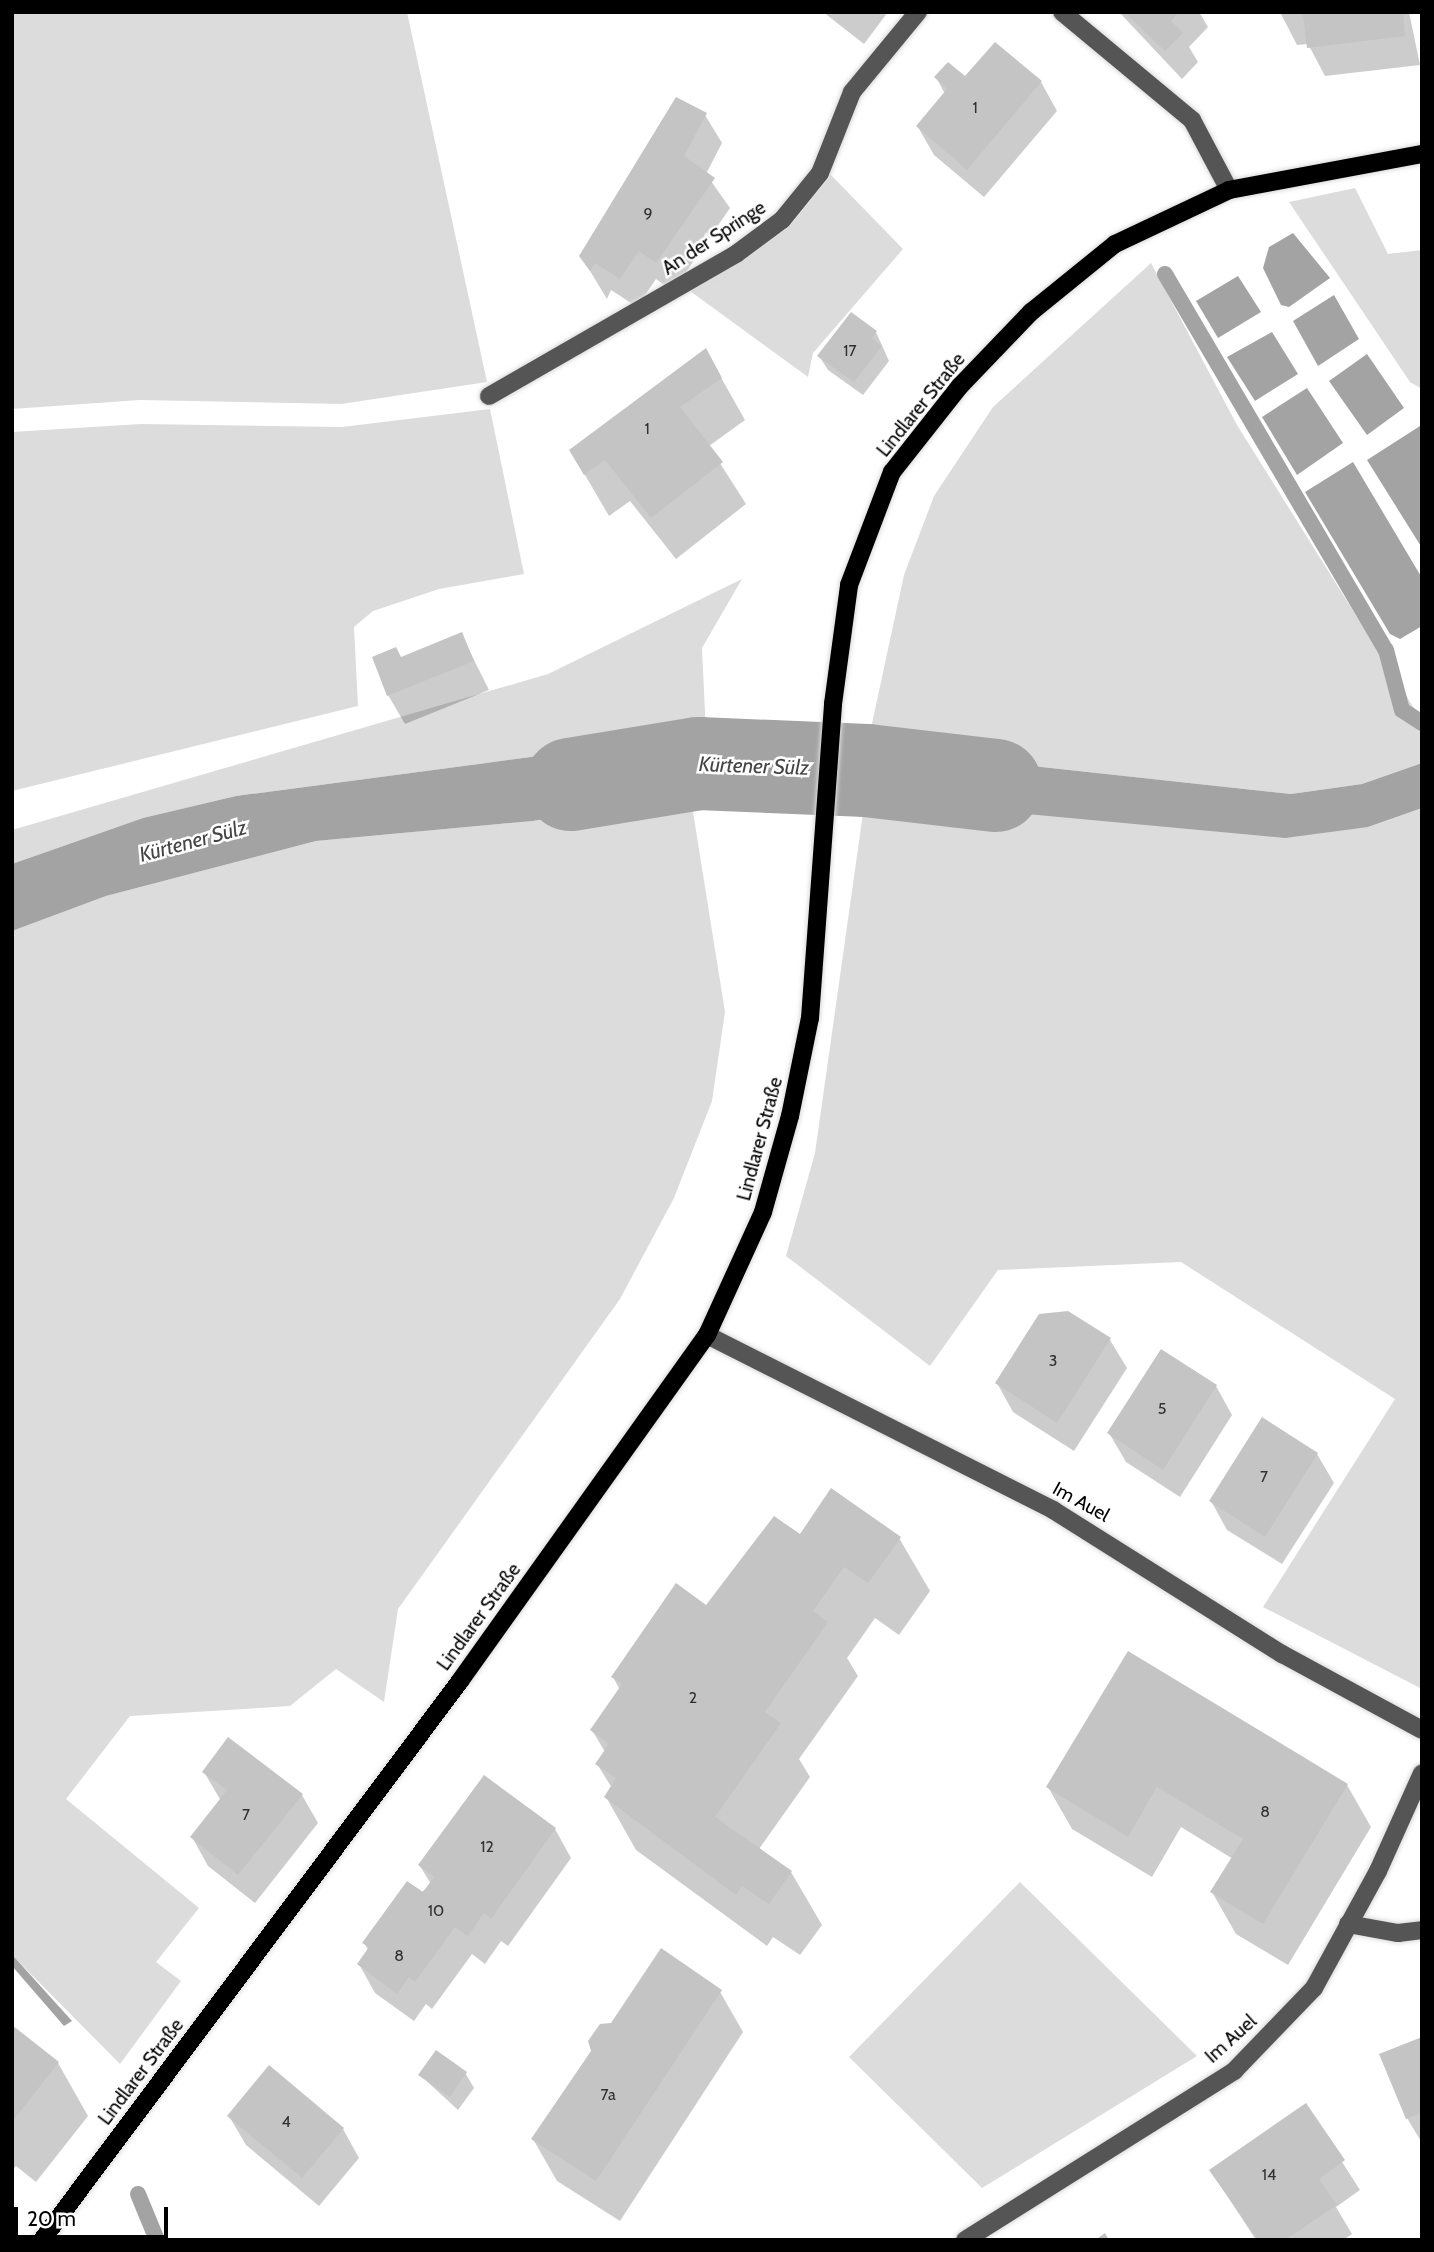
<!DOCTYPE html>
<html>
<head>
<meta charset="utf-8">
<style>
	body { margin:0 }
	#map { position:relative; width:1434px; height:2252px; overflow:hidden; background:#fff; font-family:Cabin,sans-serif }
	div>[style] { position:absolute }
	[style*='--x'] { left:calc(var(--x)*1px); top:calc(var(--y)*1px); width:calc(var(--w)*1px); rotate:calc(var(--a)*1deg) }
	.green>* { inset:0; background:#dcdcdc }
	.water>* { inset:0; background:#a3a3a3 }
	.shadow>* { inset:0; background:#0003 }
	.stream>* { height:16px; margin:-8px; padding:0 8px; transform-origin:8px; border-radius:8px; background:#a3a3a3 }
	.river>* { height:93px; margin:-46.5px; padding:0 46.5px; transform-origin:46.5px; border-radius:46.5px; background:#a3a3a3 }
	.building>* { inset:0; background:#c4c4c4 }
	.roads { filter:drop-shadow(0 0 2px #dbdbdb) drop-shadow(0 0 2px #dbdbdb) }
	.minor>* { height:18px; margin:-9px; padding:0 9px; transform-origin:9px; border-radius:9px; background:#555 }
	.major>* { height:18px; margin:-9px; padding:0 9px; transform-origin:9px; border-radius:9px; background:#000 }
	span { translate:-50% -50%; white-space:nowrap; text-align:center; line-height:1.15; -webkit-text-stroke:5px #fff; paint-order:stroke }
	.number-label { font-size:16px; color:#313131 }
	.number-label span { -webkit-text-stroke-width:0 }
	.street-label { font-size:19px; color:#000 }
	.water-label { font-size:21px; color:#444; font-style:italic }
	.frame { position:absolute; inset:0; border:14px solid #000; pointer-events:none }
	.scale { position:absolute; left:14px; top:2207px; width:154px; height:32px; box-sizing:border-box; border:4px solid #000; border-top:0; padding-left:9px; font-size:21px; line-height:24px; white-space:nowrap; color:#000; -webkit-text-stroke:5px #fff; paint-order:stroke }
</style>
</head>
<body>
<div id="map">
	<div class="green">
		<div style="clip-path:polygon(12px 12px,407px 12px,487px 382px,341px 404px,140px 400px,12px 409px)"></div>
		<div style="clip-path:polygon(831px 175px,903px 249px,813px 353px,808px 377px,690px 291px,790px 226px)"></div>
		<div style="clip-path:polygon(1355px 188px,1388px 254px,1422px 250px,1422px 389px,1410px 382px,1289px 202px)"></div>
		<div style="clip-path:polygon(1151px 263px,1237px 425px,1422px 721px,1422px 763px,1362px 784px,1291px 794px,904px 752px,868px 742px,904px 575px,934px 496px,993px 407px)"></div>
		<div style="clip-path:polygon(490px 409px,524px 574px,439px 589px,373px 611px,354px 627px,358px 706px,12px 791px,12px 432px,141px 424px,342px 427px)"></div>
		<div style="clip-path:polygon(742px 579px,702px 648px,706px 734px,236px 796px,143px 818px,12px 864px,12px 830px,548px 674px)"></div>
		<div style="clip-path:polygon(690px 793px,725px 1012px,712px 1101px,674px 1198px,620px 1299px,398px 1609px,384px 1702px,336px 1669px,290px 1706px,130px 1716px,66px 1799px,199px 1908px,156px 1962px,181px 1981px,120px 2064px,12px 1955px,12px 931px,106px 896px,316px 841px,533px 821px)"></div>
		<div style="clip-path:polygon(865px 799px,1038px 814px,1368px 827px,1422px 808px,1422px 1689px,1263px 1607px,1395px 1399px,1181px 1262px,998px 1270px,930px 1366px,786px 1256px,815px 1153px)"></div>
		<div style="clip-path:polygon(1020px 1882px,1197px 2056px,982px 2188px,849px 2057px)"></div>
	</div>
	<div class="water">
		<div style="clip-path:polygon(1293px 233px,1330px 278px,1289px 307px,1281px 305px,1263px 268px,1269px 247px)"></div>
		<div style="clip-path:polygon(1238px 276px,1261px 312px,1218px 338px,1196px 301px)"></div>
		<div style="clip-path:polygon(1334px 295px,1359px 339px,1318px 366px,1293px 321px)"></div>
		<div style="clip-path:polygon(1272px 332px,1298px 374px,1255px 401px,1227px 357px)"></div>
		<div style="clip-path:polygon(1367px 354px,1404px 408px,1367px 435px,1329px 381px)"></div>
		<div style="clip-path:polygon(1307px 388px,1343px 443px,1297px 475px,1262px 417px)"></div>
		<div style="clip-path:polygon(1420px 426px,1422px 429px,1422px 548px,1367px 460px)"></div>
		<div style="clip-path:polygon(1353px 462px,1422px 578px,1422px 626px,1400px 639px,1390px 634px,1305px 492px)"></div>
		<div style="clip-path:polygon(706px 734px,690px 793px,533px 821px,316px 841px,106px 896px,12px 931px,12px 864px,143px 818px,236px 796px)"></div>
		<div style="clip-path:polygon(868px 742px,904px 752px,1291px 794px,1362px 784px,1422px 763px,1422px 808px,1368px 827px,1285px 838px,865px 799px)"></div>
		<div style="clip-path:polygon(12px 1955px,16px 1959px,72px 2021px,64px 2026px,12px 1966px)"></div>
	</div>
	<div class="shadow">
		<div style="clip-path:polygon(823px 12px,888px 12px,864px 44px)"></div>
		<div style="clip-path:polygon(1119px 12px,1199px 12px,1208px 27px,1189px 47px,1198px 62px,1182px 79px)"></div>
		<div style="clip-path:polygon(1280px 12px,1409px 12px,1420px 65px,1325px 76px,1308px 44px,1297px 45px)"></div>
		<div style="clip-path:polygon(936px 77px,1041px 82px,1057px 111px,984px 197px,934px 155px,918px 127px,945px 94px)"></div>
		<div style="clip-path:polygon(705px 115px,722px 143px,706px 174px,730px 208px,673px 291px,656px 279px,637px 307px,611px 290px,607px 299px,581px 256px)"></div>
		<div style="clip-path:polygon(876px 332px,889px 361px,863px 395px,828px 370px,819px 356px)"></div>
		<div style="clip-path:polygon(706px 351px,745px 420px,709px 446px,746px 504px,676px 559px,630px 501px,609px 516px,571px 451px)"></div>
		<div style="clip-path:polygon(461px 634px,489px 690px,405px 724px,388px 695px,401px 659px)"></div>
		<div style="clip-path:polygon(1068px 1313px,1110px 1340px,1127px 1368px,1074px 1451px,1013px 1412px,997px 1383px)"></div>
		<div style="clip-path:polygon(1216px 1386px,1232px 1415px,1180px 1497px,1126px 1462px,1109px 1433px)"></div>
		<div style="clip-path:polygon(1317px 1454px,1334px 1483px,1282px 1564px,1227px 1530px,1211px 1501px)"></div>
		<div style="clip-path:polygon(800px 1537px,899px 1538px,930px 1591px,899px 1635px,875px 1618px,847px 1658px,858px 1676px,799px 1759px,810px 1777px,759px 1849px,791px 1872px,822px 1925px,800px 1955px,773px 1937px,767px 1946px,636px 1850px,606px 1797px,612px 1788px,597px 1764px,605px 1752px,592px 1730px,620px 1690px,613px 1677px)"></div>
		<div style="clip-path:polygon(204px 1772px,302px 1795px,318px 1823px,255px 1903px,208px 1866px,192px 1837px,221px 1801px)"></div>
		<div style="clip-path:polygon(1347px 1785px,1371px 1827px,1288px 1965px,1236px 1934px,1212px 1892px,1233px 1859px,1181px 1827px,1152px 1877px,1072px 1829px,1048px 1787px)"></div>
		<div style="clip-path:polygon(555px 1829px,571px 1858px,508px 1946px,501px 1941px,485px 1964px,472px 1954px,432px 2009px,426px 2004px,414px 2021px,375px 1993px,359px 1964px,369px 1951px,364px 1943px,431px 1884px,420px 1866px)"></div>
		<div style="clip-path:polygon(719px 1990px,743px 2032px,620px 2221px,557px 2181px,533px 2139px,612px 2024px)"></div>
		<div style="clip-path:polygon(12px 2028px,58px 2063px,88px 2116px,36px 2182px,16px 2166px,12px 2171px)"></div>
		<div style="clip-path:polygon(1422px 2039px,1422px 2143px,1407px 2118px)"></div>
		<div style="clip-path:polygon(466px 2074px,474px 2088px,458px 2110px,420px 2075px)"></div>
		<div style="clip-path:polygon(1306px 2106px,1360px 2190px,1336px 2207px,1352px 2234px,1343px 2240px,1256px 2240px,1211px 2171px)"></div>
		<div style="clip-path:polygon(229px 2116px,343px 2129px,359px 2158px,319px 2206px,246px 2145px)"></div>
	</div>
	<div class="stream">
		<div style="--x:1165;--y:274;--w:436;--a:59.6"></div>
		<div style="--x:1386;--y:650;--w:62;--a:75.1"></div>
		<div style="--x:1402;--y:710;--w:24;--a:33"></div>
		<div style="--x:138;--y:2194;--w:50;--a:67.6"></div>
	</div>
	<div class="river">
		<div style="--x:570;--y:784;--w:130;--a:-9.3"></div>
		<div style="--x:698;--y:763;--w:168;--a:2.4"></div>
		<div style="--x:866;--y:770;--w:130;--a:6.6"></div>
	</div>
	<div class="building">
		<div style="clip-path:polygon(1124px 12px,1179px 12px,1171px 21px,1183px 33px,1165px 51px)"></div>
		<div style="clip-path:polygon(1279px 12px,1403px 12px,1405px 36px,1307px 48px,1303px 14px)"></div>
		<div style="clip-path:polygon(995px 42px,1042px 81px,967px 170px,916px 126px,947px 89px,934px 77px,948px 62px,965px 76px)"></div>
		<div style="clip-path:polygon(676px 97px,707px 113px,684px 156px,715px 178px,656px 263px,639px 251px,620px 279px,595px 263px,590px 271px,579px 256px)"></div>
		<div style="clip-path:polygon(851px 312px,877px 331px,872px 338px,882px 346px,854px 382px,817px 356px)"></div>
		<div style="clip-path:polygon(706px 348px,722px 378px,680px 407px,723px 462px,651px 518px,605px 460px,584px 475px,569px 450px)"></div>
		<div style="clip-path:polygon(462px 632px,474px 661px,387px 696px,372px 657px,396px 647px,401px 657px)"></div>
		<div style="clip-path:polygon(1068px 1311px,1111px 1338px,1057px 1423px,995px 1383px,1039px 1314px)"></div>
		<div style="clip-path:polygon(1161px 1349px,1217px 1385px,1163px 1470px,1107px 1433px)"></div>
		<div style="clip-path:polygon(1262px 1417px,1318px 1453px,1265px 1537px,1209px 1501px)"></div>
		<div style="clip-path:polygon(831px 1488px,901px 1537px,868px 1583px,844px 1567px,813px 1611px,828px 1622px,765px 1712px,781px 1723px,715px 1817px,792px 1871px,769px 1904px,742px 1886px,736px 1895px,604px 1797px,616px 1778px,595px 1764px,609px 1744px,590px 1730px,622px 1684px,611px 1677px,676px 1583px,706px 1605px,774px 1516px,800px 1534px)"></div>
		<div style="clip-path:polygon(1128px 1651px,1348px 1784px,1263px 1924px,1210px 1892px,1243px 1839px,1157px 1787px,1128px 1837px,1046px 1787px)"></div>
		<div style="clip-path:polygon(228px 1737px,303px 1794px,238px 1875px,190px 1837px,227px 1790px,202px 1772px)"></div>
		<div style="clip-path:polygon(484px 1775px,556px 1828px,491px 1919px,484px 1913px,468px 1936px,455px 1927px,415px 1982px,409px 1977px,397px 1994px,357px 1964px,369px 1947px,362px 1943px,407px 1881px,423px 1892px,434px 1877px,418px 1865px)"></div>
		<div style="clip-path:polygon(661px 1948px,722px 1990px,596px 2181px,531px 2139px,591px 2051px,588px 2041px,600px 2024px,611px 2023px)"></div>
		<div style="clip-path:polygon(12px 2025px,59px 2062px,12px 2122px)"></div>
		<div style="clip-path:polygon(1422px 2037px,1422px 2112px,1406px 2119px,1379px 2054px)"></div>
		<div style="clip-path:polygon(436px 2050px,467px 2072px,450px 2097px,418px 2075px)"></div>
		<div style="clip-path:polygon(269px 2065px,344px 2128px,302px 2178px,227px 2116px)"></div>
		<div style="clip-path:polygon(1306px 2103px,1345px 2160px,1319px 2179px,1337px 2205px,1285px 2240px,1258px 2240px,1209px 2170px)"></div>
		<div style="clip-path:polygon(1105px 2233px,1109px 2240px,1095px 2240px)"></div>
	</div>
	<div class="roads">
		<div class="minor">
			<div style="--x:1062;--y:12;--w:169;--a:39.7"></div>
			<div style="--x:1192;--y:120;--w:79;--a:62.1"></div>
			<div style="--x:489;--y:396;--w:285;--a:-29.9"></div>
			<div style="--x:736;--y:254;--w:57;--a:-36.5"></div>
			<div style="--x:782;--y:220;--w:60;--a:-51"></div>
			<div style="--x:820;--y:173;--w:87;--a:-68.4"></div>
			<div style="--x:852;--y:92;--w:104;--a:-50.5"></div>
			<div style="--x:707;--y:1335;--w:388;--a:26.8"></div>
			<div style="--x:1053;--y:1510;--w:271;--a:32.2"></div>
			<div style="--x:1282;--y:1654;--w:159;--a:28.5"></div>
			<div style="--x:1348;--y:1924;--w:51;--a:10.2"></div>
			<div style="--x:1398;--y:1933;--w:24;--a:-7"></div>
			<div style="--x:965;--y:2240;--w:318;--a:-32.1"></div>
			<div style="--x:1234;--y:2071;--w:115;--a:-46.1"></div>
			<div style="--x:1314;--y:1988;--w:133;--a:-61.3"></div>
			<div style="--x:1378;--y:1871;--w:107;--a:-65.8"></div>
		</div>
		<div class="major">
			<div style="--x:42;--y:2240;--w:698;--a:-53.21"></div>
			<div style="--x:460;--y:1681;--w:425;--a:-54.5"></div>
			<div style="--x:707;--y:1335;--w:135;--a:-65.5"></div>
			<div style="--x:763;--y:1212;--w:100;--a:-74.3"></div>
			<div style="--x:790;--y:1116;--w:100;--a:-78.5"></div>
			<div style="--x:810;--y:1018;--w:315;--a:-85.8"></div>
			<div style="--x:833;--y:704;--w:120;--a:-82.3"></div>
			<div style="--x:849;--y:585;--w:121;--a:-69.2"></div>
			<div style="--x:892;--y:472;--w:110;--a:-51.7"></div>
			<div style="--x:960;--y:386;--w:103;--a:-46.2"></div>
			<div style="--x:1031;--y:312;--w:108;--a:-39"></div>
			<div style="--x:1115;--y:244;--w:126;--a:-25.3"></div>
			<div style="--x:1229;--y:190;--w:196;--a:-10.6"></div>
		</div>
	</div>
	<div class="number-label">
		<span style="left:975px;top:108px">1</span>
		<span style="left:648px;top:214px">9</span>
		<span style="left:850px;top:351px">17</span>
		<span style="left:647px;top:429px">1</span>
		<span style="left:1053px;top:1361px">3</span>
		<span style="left:1162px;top:1409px">5</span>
		<span style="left:1264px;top:1477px">7</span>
		<span style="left:693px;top:1698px">2</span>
		<span style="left:1265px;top:1812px">8</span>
		<span style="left:246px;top:1815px">7</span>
		<span style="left:487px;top:1847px">12</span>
		<span style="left:436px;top:1911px">10</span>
		<span style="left:399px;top:1956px">8</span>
		<span style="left:608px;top:2095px">7a</span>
		<span style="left:286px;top:2122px">4</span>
		<span style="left:1269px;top:2175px">14</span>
	</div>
	<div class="street-label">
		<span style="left:714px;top:238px;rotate:-33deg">An der Springe</span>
		<span style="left:921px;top:405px;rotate:-51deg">Lindlarer Straße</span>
		<span style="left:760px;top:1139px;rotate:-75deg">Lindlarer Straße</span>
		<span style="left:1081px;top:1502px;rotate:29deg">Im Auel</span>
		<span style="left:479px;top:1617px;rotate:-54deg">Lindlarer Straße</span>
		<span style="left:1231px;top:2039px;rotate:-42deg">Im Auel</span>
		<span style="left:141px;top:2072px;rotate:-53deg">Lindlarer Straße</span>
	</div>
	<div class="water-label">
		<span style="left:754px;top:766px;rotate:2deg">Kürtener Sülz</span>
		<span style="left:193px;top:841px;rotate:-15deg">Kürtener Sülz</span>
	</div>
	<div class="frame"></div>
	<div class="scale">20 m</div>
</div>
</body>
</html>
